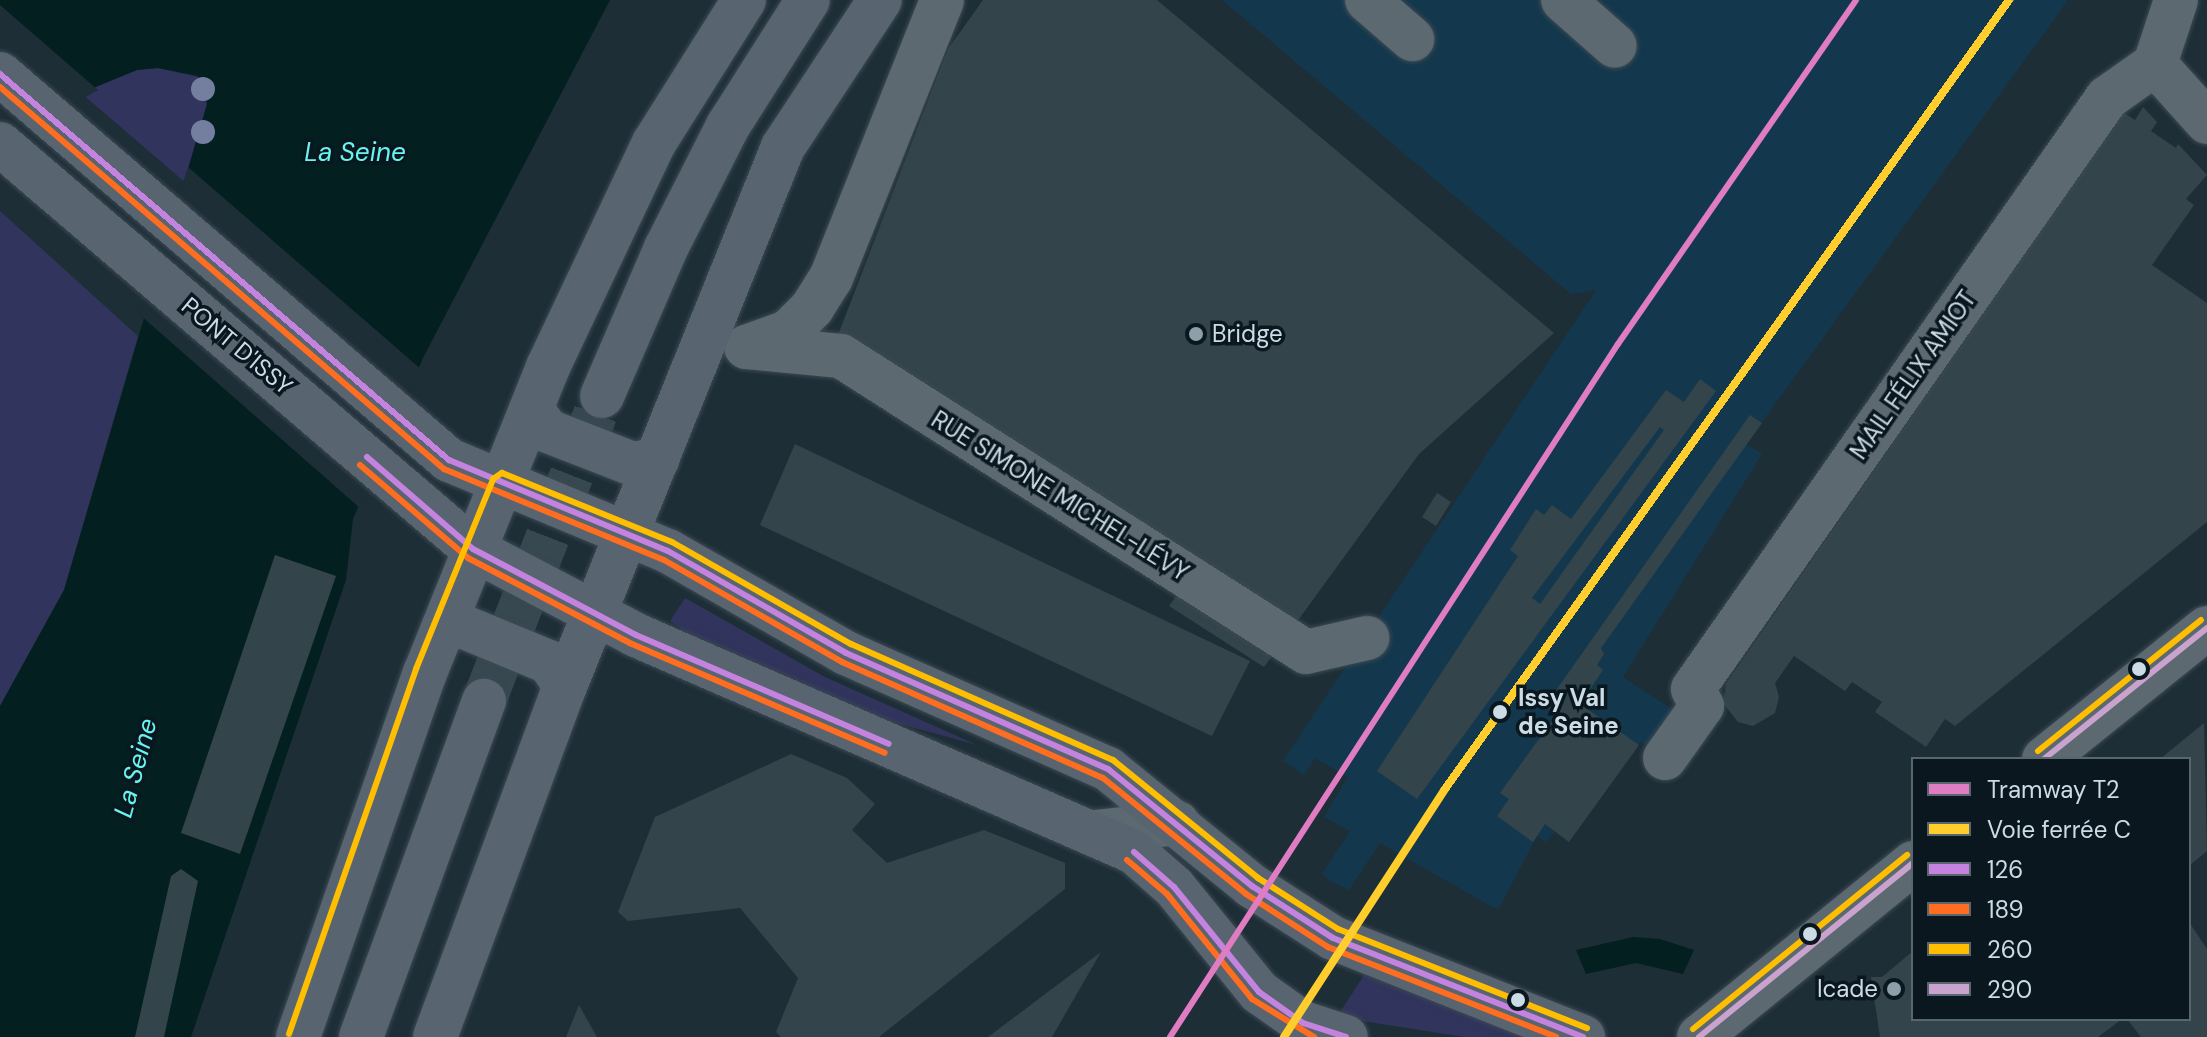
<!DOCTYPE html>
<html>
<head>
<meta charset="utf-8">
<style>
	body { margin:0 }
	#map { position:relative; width:2207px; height:1037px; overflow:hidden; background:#1d2e37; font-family:"DM Sans",sans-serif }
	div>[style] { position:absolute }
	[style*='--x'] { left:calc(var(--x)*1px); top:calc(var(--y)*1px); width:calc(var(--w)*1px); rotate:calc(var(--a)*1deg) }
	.built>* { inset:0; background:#13384d }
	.green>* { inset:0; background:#31345d }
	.water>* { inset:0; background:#031f20 }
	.pier>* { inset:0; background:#1d2e37 }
	.building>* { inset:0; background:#33454b }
	.major-tunnel>* { height:44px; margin-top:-22px; transform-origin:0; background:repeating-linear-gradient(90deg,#374851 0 44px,transparent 0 66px) }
	.roads { filter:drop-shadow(0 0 2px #3c4952) drop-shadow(0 0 2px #3c4952) }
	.minor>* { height:44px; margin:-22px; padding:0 22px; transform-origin:22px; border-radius:22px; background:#5d6970 }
	.major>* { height:44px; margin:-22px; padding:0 22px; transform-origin:22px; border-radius:22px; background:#586570 }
	.bus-1>* { height:6px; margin:-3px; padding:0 3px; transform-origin:3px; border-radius:3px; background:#c483df }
	.bus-2>* { height:6px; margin:-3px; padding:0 3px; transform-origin:3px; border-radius:3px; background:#ff6e20 }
	.bus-3>* { height:6px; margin:-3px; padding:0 3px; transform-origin:3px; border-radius:3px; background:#ffbe00 }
	.bus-4>* { height:6px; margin:-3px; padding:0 3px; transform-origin:3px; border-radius:3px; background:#c9a3cd }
	.rail-1>* { height:8px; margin:-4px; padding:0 4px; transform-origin:4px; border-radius:4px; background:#ffcd2c }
	.tram-1>* { height:6px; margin:-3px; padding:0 3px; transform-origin:3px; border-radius:3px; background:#df7cc2 }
	.trees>* { width:24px; height:24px; margin:-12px; border-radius:50%; background:#747e9f }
	.dots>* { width:22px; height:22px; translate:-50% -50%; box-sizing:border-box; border:4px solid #0b171f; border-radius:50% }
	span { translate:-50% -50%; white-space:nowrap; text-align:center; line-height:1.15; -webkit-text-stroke:7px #0b171f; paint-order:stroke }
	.poi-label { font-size:24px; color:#cbdce7 }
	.left { translate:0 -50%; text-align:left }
	.right { translate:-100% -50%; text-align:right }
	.street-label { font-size:24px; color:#cbdce7 }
	.stop-label { font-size:24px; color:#cbdce7; font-weight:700 }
	.water-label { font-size:26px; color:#67f5f1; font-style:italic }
	.legend { position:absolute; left:1911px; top:757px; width:280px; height:264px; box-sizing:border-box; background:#0b171f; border:2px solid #58666f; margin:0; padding:10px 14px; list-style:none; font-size:24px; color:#cbdce7 }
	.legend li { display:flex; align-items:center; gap:16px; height:40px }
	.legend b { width:40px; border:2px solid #58666f }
</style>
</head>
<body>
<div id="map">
	<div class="built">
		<div style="clip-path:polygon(1222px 0,2068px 0,1746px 444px,1762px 454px,1623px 677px,1684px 717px,1659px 754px,1641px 742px,1569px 842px,1555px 832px,1546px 842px,1537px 836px,1498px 910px,1380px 843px,1349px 890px,1329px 880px,1322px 874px,1350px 831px,1324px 817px,1348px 777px,1315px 758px,1304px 775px,1283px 761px,1596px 290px,1571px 294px)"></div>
	</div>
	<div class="green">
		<div style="clip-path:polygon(158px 68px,198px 77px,207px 104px,187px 184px,81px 93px,137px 70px)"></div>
		<div style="clip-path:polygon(0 211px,138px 336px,64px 590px,0 706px)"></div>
		<div style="clip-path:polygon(685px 598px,825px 677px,977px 745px,889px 721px,686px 632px,670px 621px)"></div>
		<div style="clip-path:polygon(1364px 975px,1419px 995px,1525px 1037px,1464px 1037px,1337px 1017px)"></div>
	</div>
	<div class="water">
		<div style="clip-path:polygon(0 0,610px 0,423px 358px,353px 519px,346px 580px,191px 1037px,0 1037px,0 706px,64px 590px,207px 104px,198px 76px,158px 68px,137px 70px,81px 93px,0 143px)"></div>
		<div style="clip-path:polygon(1633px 937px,1660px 939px,1694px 950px,1683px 974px,1636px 963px,1586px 974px,1576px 950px)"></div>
	</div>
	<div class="pier">
		<div style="clip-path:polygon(0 5px,98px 90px,0 147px)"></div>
		<div style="clip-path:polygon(188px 167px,422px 370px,361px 509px,140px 315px)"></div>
	</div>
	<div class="building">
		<div style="clip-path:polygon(983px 0,1157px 0,1554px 333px,1419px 454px,1264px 667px,1169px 606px,1200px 562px,838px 335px,948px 49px)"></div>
		<div style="clip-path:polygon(2143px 107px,2157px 122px,2151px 131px,2176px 148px,2178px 144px,2207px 175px,2186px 199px,2194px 205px,2152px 265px,2207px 303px,2207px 522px,1955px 726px,1945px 719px,1926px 747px,1875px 712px,1882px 702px,1852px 682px,1845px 691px,1794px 656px,1775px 683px,1779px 697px,1775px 713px,1753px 726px,1738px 722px,1723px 703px,1726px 684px,2123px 112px,2135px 120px)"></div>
		<div style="clip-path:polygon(evenodd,1700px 379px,1716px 391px,1417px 799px,1377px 771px,1518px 556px,1510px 550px,1536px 509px,1544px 515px,1552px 505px,1571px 519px,1666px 390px,1684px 402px,1700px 379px,1660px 427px,1664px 430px,1540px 604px,1532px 598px,1660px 427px)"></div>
		<div style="clip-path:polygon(1750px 415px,1762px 423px,1601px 648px,1604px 654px,1597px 665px,1603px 670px,1580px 704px,1639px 745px,1569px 842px,1545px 824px,1533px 842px,1497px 816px,1509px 799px,1500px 793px,1557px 714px,1545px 706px)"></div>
		<div style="clip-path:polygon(795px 444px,1250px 661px,1212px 736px,760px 525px)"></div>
		<div style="clip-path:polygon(1437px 493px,1451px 502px,1436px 526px,1422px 517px)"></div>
		<div style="clip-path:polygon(275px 555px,336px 576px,240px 854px,181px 833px)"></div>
		<div style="clip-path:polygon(2204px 723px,2207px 851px,2189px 866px,2189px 759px,2160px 759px)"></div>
		<div style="clip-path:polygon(791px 754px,847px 778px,875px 804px,852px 830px,887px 863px,984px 830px,1065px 863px,1065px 889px,879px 1037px,781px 1037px,776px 1032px,798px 978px,740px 908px,628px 921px,618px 912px,655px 817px)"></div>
		<div style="clip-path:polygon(181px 869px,198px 881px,164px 1037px,135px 1037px,171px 876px)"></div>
		<div style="clip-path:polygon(2189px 922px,2207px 949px,2207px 1037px,2141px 1037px,2127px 1019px,2189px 1019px)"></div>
		<div style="clip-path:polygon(1913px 951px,1913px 1019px,2122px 1019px,2098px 1037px,1880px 1037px,1871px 977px,1882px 977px)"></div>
		<div style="clip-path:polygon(1101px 952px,1052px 1037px,988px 1037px)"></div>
		<div style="clip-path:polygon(579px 1005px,597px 1037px,566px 1037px)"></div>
	</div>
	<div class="major-tunnel">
		<div style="--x:484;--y:701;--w:327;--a:-68.8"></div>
	</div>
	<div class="roads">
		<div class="minor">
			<div style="--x:1367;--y:0;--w:60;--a:40.9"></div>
			<div style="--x:1563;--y:0;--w:69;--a:41.5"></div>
			<div style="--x:2155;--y:64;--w:78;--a:48.1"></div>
			<div style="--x:746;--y:347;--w:45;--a:-19.7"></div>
			<div style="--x:788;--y:332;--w:34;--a:-45"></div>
			<div style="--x:812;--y:308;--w:36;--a:-58"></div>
			<div style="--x:831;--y:278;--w:299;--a:-68.2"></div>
			<div style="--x:747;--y:347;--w:94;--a:5.5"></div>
			<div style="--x:841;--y:356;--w:551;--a:32.48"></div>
			<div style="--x:1306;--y:652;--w:63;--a:-12.9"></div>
			<div style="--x:1665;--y:758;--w:64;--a:-54.6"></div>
			<div style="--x:1702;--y:706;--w:19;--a:-118"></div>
			<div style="--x:1693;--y:689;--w:722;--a:-54.99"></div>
			<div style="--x:2107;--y:98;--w:59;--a:-35.3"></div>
			<div style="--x:2155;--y:64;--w:67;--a:-71.8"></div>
			<div style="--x:2044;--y:759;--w:209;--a:-38.8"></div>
			<div style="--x:1096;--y:832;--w:82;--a:-6.3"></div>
			<div style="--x:1699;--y:1037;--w:276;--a:-39.1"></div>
		</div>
		<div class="major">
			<div style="--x:0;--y:74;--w:592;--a:40.69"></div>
			<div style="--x:449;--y:460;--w:237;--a:22.6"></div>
			<div style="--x:668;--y:551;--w:205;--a:29.8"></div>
			<div style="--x:846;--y:653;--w:287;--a:23.9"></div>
			<div style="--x:1108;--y:769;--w:186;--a:39.1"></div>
			<div style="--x:1252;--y:886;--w:96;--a:32.7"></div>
			<div style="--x:1333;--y:938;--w:269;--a:21.6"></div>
			<div style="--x:0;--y:144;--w:623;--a:40.57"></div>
			<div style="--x:473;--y:549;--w:184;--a:27.8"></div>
			<div style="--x:636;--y:635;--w:543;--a:23.54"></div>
			<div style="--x:1134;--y:852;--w:53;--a:41.2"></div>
			<div style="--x:1174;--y:887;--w:135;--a:51"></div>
			<div style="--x:1259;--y:992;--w:54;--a:35.2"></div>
			<div style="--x:1303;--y:1023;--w:45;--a:18"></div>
			<div style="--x:602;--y:396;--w:161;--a:-66.6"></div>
			<div style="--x:666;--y:248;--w:137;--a:-63.1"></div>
			<div style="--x:728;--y:126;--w:149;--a:-57.6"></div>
			<div style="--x:532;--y:410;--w:26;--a:53"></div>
			<div style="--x:548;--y:431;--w:91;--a:21.2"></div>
			<div style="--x:633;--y:464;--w:25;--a:-11"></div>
			<div style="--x:443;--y:628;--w:21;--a:-3"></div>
			<div style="--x:464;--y:627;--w:92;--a:22.4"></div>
			<div style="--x:549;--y:662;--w:29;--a:56"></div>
			<div style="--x:298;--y:1037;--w:386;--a:-70.8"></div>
			<div style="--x:425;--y:673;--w:330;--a:-68.1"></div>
			<div style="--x:548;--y:367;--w:248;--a:-64.7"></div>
			<div style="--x:654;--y:143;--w:169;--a:-57.8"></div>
			<div style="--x:361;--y:1037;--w:358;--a:-69.9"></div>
			<div style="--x:435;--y:1037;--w:374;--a:-69.7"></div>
			<div style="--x:565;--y:686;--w:581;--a:-67.98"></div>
			<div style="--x:783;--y:147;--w:176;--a:-56.6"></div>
		</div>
	</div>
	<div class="bus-1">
		<div style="--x:0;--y:74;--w:592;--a:40.69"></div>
		<div style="--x:449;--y:460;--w:237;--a:22.6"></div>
		<div style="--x:668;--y:551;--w:205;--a:29.8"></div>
		<div style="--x:846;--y:653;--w:287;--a:23.9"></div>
		<div style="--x:1108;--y:769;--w:186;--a:39.1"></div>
		<div style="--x:1252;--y:886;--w:96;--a:32.7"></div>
		<div style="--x:1333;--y:938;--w:269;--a:21.6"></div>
		<div style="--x:367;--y:457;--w:140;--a:41"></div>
		<div style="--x:473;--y:549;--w:184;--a:27.8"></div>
		<div style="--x:636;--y:635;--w:275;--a:23.3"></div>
		<div style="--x:1134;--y:852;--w:53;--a:41.2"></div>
		<div style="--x:1174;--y:887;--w:135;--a:51"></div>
		<div style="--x:1259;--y:992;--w:54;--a:35.2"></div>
		<div style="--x:1303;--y:1023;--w:45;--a:18"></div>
	</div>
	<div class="bus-2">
		<div style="--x:0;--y:87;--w:586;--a:40.71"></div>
		<div style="--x:444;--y:469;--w:238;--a:22.5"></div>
		<div style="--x:664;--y:560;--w:205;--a:29.8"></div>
		<div style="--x:842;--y:662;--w:286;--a:24"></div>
		<div style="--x:1103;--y:778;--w:184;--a:39"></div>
		<div style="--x:1246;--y:894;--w:98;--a:32.9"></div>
		<div style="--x:1328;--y:947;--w:245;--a:21.5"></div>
		<div style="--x:360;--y:465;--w:143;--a:40.7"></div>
		<div style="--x:468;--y:558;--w:185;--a:27.7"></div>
		<div style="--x:632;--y:644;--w:275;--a:23.3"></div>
		<div style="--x:1127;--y:860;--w:52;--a:40.4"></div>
		<div style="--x:1167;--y:894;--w:135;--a:51"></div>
		<div style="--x:1252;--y:999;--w:73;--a:31.5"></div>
	</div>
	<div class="bus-3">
		<div style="--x:2038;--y:751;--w:209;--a:-38.8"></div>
		<div style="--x:1693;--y:1029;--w:276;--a:-39.1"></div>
		<div style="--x:289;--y:1034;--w:386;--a:-70.8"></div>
		<div style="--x:416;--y:669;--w:205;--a:-67.9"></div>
		<div style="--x:493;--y:479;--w:11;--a:-34"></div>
		<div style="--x:502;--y:473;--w:183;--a:22.1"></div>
		<div style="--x:672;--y:542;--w:206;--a:29.7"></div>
		<div style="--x:851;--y:644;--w:287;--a:23.9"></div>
		<div style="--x:1113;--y:760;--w:187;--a:39.1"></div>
		<div style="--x:1258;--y:878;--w:95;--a:32.5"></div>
		<div style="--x:1338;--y:929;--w:268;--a:21.7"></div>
	</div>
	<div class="bus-4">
		<div style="--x:2044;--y:759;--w:209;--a:-38.8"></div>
		<div style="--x:1699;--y:1037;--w:276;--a:-39.1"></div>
	</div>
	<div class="rail-1">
		<div style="--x:1284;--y:1037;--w:296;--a:-57"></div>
		<div style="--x:1445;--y:789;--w:970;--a:-54.44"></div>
	</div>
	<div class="tram-1">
		<div style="--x:1170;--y:1037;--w:825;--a:-57.12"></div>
		<div style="--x:1618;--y:344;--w:418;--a:-55.3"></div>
	</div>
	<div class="trees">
		<div style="left:203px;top:89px"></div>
		<div style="left:203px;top:132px"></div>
	</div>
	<div class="dots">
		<div style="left:1196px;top:334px;background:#8e9fa9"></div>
		<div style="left:2139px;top:669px;background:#cbdce7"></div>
		<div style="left:1500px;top:712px;background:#cbdce7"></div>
		<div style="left:1810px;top:934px;background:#cbdce7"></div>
		<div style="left:1894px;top:989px;background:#8e9fa9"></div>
		<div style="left:1518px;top:1000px;background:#cbdce7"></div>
	</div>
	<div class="poi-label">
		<span class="left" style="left:1212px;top:334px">Bridge</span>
		<span class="right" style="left:1878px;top:989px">Icade</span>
	</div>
	<div class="street-label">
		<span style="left:237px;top:346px;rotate:40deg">PONT D'ISSY</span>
		<span style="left:1913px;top:375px;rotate:-55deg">MAIL FÉLIX AMIOT</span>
		<span style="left:1060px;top:496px;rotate:32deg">RUE SIMONE MICHEL-LÉVY</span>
	</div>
	<div class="stop-label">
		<span class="left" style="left:1518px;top:712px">Issy Val<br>de Seine</span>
	</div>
	<div class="water-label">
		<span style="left:355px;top:153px">La Seine</span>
		<span style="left:136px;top:768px;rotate:-75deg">La Seine</span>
	</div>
	<ul class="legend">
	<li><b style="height:10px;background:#df7cc2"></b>Tramway T2</li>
	<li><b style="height:10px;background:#ffcd2c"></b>Voie ferrée C</li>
	<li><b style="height:10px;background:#c483df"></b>126</li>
	<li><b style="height:10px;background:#ff6e20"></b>189</li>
	<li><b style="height:10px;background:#ffbe00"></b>260</li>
	<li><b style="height:10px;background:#c9a3cd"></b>290</li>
	</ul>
</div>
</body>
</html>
